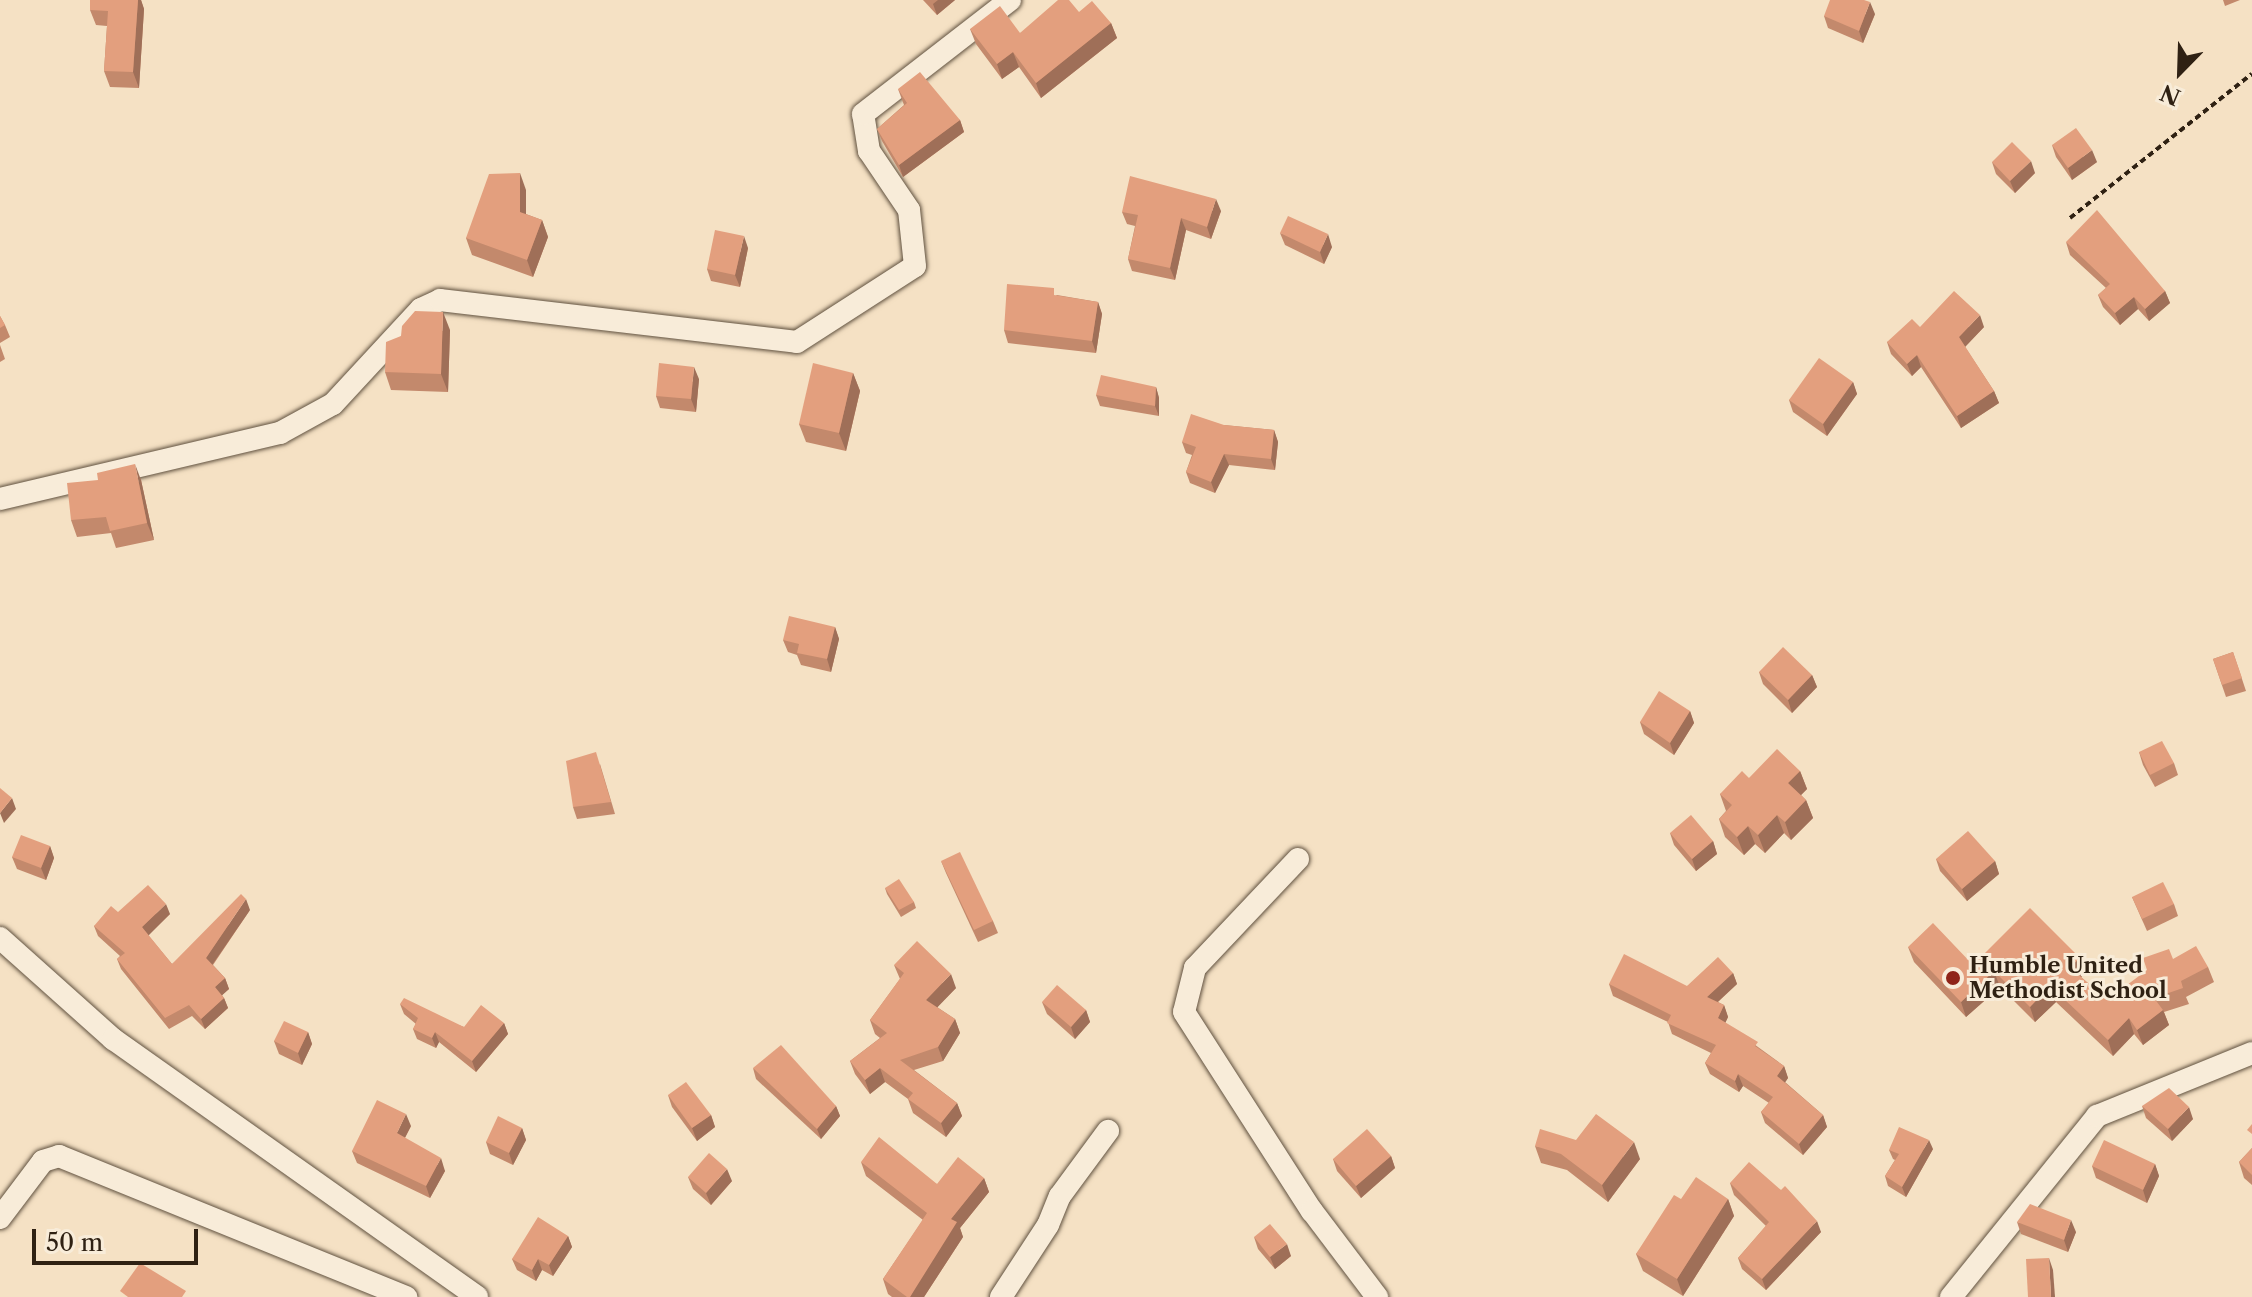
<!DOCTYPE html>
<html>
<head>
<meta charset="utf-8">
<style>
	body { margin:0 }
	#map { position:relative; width:2252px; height:1297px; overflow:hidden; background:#f5e1c4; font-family:"Libre Caslon Text",serif }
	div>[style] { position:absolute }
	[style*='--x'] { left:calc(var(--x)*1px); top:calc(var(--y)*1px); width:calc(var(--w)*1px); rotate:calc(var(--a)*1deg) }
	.path>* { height:4px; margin-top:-2px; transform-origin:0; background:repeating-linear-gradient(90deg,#2f2113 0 6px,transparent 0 10px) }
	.roads { filter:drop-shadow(0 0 2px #60513f) drop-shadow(0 0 2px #60513f) }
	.minor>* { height:22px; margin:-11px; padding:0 11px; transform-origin:11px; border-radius:11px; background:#f8ecd9 }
	.wall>* { inset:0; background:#c3896c }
	.shaded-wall>* { inset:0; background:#9f6f58 }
	.building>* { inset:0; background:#e39f7e }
	.dots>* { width:22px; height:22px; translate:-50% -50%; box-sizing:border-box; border:4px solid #f8ecd9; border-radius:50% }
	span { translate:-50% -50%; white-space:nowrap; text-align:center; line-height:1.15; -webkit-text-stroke:6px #f8ecd9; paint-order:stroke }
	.poi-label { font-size:22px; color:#2f2113; font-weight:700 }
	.left { translate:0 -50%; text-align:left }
	.north { position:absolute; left:2140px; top:32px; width:80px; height:80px; -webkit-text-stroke:6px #f8ecd9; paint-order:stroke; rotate:203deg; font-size:22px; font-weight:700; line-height:32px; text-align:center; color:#2f2113 }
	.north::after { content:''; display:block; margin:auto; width:28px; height:36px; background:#2f2113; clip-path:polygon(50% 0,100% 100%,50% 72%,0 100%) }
	.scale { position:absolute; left:32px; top:1229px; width:166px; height:36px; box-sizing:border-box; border:4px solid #2f2113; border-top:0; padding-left:10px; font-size:24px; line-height:28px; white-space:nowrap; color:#2f2113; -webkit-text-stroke:6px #f8ecd9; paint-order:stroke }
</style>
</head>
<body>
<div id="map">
	<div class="path">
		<div style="--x:2070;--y:218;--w:232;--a:-38.4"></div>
	</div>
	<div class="roads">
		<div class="minor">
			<div style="--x:0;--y:499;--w:288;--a:-13.3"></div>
			<div style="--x:280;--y:433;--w:60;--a:-28.7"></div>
			<div style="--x:333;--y:404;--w:129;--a:-47.2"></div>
			<div style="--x:421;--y:309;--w:21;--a:-25"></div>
			<div style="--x:440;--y:300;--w:359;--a:6.7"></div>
			<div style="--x:797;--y:342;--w:140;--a:-32.8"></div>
			<div style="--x:915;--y:266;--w:56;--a:-96.1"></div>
			<div style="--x:909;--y:210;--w:71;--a:-124.1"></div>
			<div style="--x:869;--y:151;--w:37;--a:-99"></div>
			<div style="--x:863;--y:114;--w:186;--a:-37.8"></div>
			<div style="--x:1298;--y:859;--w:150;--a:133.4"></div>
			<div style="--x:1195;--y:968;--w:45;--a:104"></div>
			<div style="--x:1184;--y:1012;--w:237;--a:57.3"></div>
			<div style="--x:1312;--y:1211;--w:108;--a:52.9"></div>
			<div style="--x:0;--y:938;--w:152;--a:41.8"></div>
			<div style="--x:113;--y:1039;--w:446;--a:35.3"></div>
			<div style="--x:0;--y:1218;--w:71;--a:-53"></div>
			<div style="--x:43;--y:1161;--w:17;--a:-17"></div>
			<div style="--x:59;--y:1156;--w:375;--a:22.1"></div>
			<div style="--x:1001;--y:1297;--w:86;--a:-56.9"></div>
			<div style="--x:1048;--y:1225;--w:31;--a:-68"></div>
			<div style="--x:1060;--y:1196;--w:81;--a:-53.6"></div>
			<div style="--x:1951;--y:1297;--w:233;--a:-51.1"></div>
			<div style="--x:2097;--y:1116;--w:167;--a:-22.1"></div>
		</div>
	</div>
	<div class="wall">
		<div style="clip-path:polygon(90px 0,141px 0,144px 9px,139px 88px,110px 87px,104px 71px,107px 26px,96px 25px,90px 10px)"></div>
		<div style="clip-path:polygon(923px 0,955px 0,937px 15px)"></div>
		<div style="clip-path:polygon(2223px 0,2240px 0,2225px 6px)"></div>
		<div style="clip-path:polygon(1079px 12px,1111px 23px,1117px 38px,1041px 98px,1019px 67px,1002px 79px,976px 44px,970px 29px,1020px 33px)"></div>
		<div style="clip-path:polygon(1875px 14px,1863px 43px,1828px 28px,1824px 16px)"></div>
		<div style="clip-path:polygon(898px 89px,960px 120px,964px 132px,903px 177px,882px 141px,877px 129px,904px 105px)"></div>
		<div style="clip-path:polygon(2052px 145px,2097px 162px,2072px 180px,2056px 157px)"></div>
		<div style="clip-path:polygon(1992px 162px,2035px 173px,2015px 193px,1996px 174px)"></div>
		<div style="clip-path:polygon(526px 190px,526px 214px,542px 220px,548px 237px,533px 277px,472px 255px,466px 238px)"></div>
		<div style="clip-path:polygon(1221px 211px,1211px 239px,1186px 230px,1175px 280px,1132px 271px,1128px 259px,1135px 226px,1127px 224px,1122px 212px)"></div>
		<div style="clip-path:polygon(1280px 233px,1332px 247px,1324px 264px,1285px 245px)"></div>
		<div style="clip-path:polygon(2066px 242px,2165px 291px,2170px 303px,2149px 321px,2138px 309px,2120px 325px,2103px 307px,2098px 295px,2106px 288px,2070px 255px)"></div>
		<div style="clip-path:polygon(748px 248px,740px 287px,711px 281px,707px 269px)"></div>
		<div style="clip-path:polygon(1057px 295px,1098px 302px,1102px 314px,1096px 353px,1008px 343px,1004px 330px)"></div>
		<div style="clip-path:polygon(0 316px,5px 325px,10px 337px,0 343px)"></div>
		<div style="clip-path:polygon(1920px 327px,1984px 327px,1965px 347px,1994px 391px,1999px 403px,1961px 428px,1921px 367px,1912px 376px,1891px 354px,1887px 342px)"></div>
		<div style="clip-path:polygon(450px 330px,448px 392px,391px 390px,385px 372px,401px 336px)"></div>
		<div style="clip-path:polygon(0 345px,5px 359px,0 362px)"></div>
		<div style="clip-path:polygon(853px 373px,860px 391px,846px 451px,806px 442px,799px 424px)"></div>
		<div style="clip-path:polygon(699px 379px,696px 412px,660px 408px,656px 396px)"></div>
		<div style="clip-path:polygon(1853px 382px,1857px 394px,1827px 436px,1793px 412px,1789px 400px)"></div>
		<div style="clip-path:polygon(1156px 387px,1159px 398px,1159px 416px,1100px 406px,1096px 395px)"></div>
		<div style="clip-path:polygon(1224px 425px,1274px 430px,1278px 442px,1275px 470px,1229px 465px,1215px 493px,1190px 483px,1186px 472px,1192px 455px,1186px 453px,1182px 442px)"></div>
		<div style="clip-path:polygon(141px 480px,154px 540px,116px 548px,111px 533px,77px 537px,71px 520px)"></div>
		<div style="clip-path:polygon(835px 627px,839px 639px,831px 672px,801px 665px,797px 655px,788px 652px,783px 640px)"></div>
		<div style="clip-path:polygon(2233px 652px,2246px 691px,2226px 697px,2213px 659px)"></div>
		<div style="clip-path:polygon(1759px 672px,1812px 675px,1817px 687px,1792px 713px,1763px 684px)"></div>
		<div style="clip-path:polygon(1690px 711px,1694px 723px,1674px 755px,1644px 734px,1640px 722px)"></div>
		<div style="clip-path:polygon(2139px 752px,2174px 763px,2178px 775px,2155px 787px,2143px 765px)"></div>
		<div style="clip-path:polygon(600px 764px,615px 814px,577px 819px,573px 807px)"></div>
		<div style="clip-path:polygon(1800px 771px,1807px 789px,1801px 795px,1806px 800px,1813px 818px,1791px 840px,1784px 833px,1765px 853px,1755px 844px,1744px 855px,1725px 837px,1719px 819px,1726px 811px,1720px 794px,1749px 778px)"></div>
		<div style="clip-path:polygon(1670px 833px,1713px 841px,1717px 854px,1696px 871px,1674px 845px)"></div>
		<div style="clip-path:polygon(50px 846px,54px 858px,46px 880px,17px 869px,12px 857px)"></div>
		<div style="clip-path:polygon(1936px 859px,1995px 861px,1999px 874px,1967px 901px,1940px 871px)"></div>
		<div style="clip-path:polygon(941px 861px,993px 921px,998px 933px,978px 942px,946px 873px)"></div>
		<div style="clip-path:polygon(885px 888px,914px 902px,916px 908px,901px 917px,887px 894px)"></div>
		<div style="clip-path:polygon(2132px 897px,2174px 904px,2178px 916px,2147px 931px)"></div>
		<div style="clip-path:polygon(250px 910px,213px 965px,225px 978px,229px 989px,222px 995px,224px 998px,228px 1008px,205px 1029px,192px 1016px,169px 1029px,121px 969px,117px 959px,120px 956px,98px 936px,94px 926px,118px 912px,170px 914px,148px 935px,172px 964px)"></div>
		<div style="clip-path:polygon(1908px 947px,1973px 965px,2080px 958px,2085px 973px,2081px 977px,2107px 1000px,2173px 959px,2208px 967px,2214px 982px,2186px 997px,2189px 1004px,2164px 1012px,2169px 1025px,2143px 1045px,2134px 1034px,2113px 1056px,2056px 1002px,2035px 1022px,2000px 987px,1966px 1017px,1914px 962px)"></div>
		<div style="clip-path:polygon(894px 965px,956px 988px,937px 1007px,955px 1019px,960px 1033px,943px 1061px,914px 1070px,957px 1103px,962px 1116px,946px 1137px,913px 1113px,908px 1099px,885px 1082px,870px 1094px,855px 1074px,850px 1061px,880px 1038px,875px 1034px,870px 1020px,900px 979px)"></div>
		<div style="clip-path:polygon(1733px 973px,1737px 984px,1718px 1002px,1724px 1005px,1728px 1017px,1725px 1023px,1784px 1066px,1788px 1078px,1785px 1082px,1823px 1115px,1827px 1127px,1803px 1155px,1765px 1123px,1761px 1112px,1769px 1103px,1743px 1086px,1739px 1092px,1710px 1074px,1705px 1063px,1711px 1053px,1672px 1034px,1668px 1022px,1613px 996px,1609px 984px,1687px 986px)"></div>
		<div style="clip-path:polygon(1042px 1002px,1086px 1010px,1090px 1022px,1075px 1039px,1047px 1014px)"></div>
		<div style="clip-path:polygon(400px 1004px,464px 1027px,504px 1023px,508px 1034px,476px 1072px,439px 1042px,436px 1048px,417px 1039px,413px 1029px,416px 1024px,404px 1014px)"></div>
		<div style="clip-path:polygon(308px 1032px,312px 1044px,302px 1065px,279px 1054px,274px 1041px)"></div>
		<div style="clip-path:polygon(753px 1068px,836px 1106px,840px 1116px,821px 1139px,756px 1079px)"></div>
		<div style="clip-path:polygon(668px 1095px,711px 1115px,715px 1127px,697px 1141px,672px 1107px)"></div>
		<div style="clip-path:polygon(2142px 1106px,2193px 1119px,2172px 1141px,2146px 1118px)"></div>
		<div style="clip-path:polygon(411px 1126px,405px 1138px,445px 1171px,430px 1198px,357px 1163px,352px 1151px)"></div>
		<div style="clip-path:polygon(522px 1128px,526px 1140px,513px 1165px,490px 1154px,486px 1142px)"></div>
		<div style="clip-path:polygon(1535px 1146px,1640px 1159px,1608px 1202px,1567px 1170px,1541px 1163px)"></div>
		<div style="clip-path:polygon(2252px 1148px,2252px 1185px,2244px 1178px,2239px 1162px)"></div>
		<div style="clip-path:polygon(1933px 1149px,1906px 1197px,1888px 1186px,1885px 1176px,1895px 1160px,1893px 1159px,1889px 1150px)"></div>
		<div style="clip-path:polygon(1391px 1156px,1395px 1168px,1361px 1198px,1337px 1171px,1333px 1159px)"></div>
		<div style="clip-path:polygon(861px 1162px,937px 1184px,984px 1178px,989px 1192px,960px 1228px,963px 1237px,924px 1297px,892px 1297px,888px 1294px,883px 1279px,923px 1220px,866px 1176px)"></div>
		<div style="clip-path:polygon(2155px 1164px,2159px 1176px,2147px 1203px,2096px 1178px,2092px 1166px)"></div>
		<div style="clip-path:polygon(688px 1177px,732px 1181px,711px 1205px,693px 1189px)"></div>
		<div style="clip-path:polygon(1730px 1183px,1781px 1190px,1821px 1232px,1766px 1290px,1742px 1269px,1738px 1258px,1766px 1226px,1734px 1195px)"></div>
		<div style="clip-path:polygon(1681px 1199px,1728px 1199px,1734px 1216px,1683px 1296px,1643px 1271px,1636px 1254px)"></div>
		<div style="clip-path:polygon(2017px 1222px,2076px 1232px,2068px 1252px,2021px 1234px)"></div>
		<div style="clip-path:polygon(568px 1236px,572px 1247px,553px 1276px,542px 1270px,536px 1281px,517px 1270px,512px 1259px)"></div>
		<div style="clip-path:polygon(1254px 1237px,1291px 1256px,1275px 1269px,1258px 1249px)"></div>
	</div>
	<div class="shaded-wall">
		<div style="clip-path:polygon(138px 0,141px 0,144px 9px,139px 88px,133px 72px)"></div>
		<div style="clip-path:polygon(938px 0,955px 0,937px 15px,933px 4px)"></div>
		<div style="clip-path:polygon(1870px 2px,1875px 14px,1863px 43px,1859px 31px)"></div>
		<div style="clip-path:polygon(1111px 23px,1117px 38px,1041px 98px,1036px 83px)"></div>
		<div style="clip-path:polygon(1013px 52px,1019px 67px,1002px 79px,997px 64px)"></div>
		<div style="clip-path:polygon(960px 120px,964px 132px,903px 177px,899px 165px)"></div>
		<div style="clip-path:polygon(2092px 150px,2097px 162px,2072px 180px,2068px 168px)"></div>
		<div style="clip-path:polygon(2031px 161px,2035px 173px,2015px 193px,2010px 181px)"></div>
		<div style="clip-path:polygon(520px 173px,526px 190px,526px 229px,520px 212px)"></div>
		<div style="clip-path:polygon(1216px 199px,1221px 211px,1211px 239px,1207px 227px)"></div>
		<div style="clip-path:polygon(1181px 218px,1186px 230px,1175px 280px,1170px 268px)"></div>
		<div style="clip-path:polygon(542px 220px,548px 237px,533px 277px,527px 260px)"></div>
		<div style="clip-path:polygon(1328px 234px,1332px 247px,1324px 264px,1320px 252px)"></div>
		<div style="clip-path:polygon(744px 236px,748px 248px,740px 287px,735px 275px)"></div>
		<div style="clip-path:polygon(2165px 291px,2170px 303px,2149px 321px,2145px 309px)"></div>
		<div style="clip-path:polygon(2134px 297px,2138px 309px,2120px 325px,2115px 313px)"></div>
		<div style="clip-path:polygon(1098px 302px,1102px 314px,1096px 353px,1092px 341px)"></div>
		<div style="clip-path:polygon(443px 312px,450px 330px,448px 392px,441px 374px)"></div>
		<div style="clip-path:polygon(1980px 315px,1984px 327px,1963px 349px,1959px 337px)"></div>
		<div style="clip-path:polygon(1917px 355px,1921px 367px,1912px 376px,1907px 364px)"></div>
		<div style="clip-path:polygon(694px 367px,699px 379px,696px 412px,691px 399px)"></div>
		<div style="clip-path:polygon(853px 373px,860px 391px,846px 451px,839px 433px)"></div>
		<div style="clip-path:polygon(1853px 382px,1857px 394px,1827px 436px,1823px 424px)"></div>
		<div style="clip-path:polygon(1156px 387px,1159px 398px,1159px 416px,1155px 406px)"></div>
		<div style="clip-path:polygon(1994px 391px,1999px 403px,1961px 428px,1957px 416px)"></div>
		<div style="clip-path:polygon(1274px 430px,1278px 442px,1275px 470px,1271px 459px)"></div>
		<div style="clip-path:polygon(1224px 454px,1229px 465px,1215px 493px,1211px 482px)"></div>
		<div style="clip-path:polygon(135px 464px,141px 480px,154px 540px,147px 523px)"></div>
		<div style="clip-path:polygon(835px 627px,839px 639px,831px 672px,827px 659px)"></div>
		<div style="clip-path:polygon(1812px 675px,1817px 687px,1792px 713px,1788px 700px)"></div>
		<div style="clip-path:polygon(1690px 711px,1694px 723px,1674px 755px,1670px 743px)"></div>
		<div style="clip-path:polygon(1800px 771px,1807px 789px,1795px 801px,1788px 783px)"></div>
		<div style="clip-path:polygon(12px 798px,16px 809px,4px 823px,0 813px)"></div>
		<div style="clip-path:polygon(1806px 800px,1813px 818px,1791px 840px,1785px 822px)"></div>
		<div style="clip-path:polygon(1777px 815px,1784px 833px,1765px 853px,1758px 835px)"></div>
		<div style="clip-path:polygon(1748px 826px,1755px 844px,1744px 855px,1737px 837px)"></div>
		<div style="clip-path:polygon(1713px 841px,1717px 854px,1696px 871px,1692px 859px)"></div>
		<div style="clip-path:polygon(50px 846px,54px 858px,46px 880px,41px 868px)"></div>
		<div style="clip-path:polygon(1995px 861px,1999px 874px,1967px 901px,1962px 889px)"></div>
		<div style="clip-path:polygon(246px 899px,250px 910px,210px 968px,206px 958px)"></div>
		<div style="clip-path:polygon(166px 904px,170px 914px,146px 938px,142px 927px)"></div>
		<div style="clip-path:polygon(2080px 958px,2085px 973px,2076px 982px,2070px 967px)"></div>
		<div style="clip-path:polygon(1994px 971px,2000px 987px,1966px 1017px,1961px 1002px)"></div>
		<div style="clip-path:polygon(1733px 973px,1737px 984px,1711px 1008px,1707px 997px)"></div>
		<div style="clip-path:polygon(951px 974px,956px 988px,931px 1014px,926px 1000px)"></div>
		<div style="clip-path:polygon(225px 978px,229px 989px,219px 998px,215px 987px)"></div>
		<div style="clip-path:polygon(2050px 986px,2056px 1002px,2035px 1022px,2030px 1007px)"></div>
		<div style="clip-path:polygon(224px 998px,228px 1008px,205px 1029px,201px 1019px)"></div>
		<div style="clip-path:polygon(1724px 1005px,1728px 1017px,1722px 1030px,1718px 1018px)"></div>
		<div style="clip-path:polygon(1086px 1010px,1090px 1022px,1075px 1039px,1071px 1027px)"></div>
		<div style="clip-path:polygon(2163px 1010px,2169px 1025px,2143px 1045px,2137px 1030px)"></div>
		<div style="clip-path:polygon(2129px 1018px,2134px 1034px,2113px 1056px,2108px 1040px)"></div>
		<div style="clip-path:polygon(955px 1019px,960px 1033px,943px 1061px,938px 1047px)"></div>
		<div style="clip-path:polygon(504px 1023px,508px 1034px,476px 1072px,472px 1061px)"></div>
		<div style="clip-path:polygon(308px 1032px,312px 1044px,302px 1065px,298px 1053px)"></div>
		<div style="clip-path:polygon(435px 1032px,439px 1042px,436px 1048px,432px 1038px)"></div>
		<div style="clip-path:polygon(1784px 1066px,1788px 1078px,1782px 1087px,1777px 1076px)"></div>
		<div style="clip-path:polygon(880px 1068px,885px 1082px,870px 1094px,865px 1080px)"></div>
		<div style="clip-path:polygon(1738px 1074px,1743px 1086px,1739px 1092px,1735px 1081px)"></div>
		<div style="clip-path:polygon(957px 1103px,962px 1116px,946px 1137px,941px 1123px)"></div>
		<div style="clip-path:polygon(836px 1106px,840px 1116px,821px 1139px,817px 1129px)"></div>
		<div style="clip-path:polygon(2189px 1107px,2193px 1119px,2172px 1141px,2168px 1129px)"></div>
		<div style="clip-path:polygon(406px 1114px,411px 1126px,401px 1145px,397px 1133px)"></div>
		<div style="clip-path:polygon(711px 1115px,715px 1127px,697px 1141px,692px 1128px)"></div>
		<div style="clip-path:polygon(1823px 1115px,1827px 1127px,1803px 1155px,1799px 1144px)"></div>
		<div style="clip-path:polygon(522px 1128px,526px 1140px,513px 1165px,509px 1153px)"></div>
		<div style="clip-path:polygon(1929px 1140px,1933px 1149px,1906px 1197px,1902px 1187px)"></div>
		<div style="clip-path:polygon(1634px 1142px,1640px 1159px,1608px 1202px,1602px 1185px)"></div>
		<div style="clip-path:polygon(1391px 1156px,1395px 1168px,1361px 1198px,1356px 1186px)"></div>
		<div style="clip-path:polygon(441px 1158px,445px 1171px,430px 1198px,426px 1186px)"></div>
		<div style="clip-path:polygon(2155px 1164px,2159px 1176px,2147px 1203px,2143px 1190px)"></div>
		<div style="clip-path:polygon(727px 1169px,732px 1181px,711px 1205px,706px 1193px)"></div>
		<div style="clip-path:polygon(984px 1178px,989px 1192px,960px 1228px,963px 1237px,924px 1297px,910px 1297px,951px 1219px)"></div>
		<div style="clip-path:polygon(1728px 1199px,1734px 1216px,1683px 1296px,1677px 1279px)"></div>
		<div style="clip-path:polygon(2071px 1220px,2076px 1232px,2068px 1252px,2064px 1240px)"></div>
		<div style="clip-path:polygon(1817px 1221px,1821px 1232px,1766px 1290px,1762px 1279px)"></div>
		<div style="clip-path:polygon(568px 1236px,572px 1247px,553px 1276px,549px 1265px)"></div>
		<div style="clip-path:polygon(1287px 1244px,1291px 1256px,1275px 1269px,1270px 1257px)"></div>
		<div style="clip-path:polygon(2049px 1258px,2053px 1270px,2055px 1297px,2051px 1297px)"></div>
		<div style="clip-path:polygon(538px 1259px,542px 1270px,536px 1281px,532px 1270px)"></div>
	</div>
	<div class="building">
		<div style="clip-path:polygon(90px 0,138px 0,133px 72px,104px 71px,108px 11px,90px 10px)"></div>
		<div style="clip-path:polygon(1058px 0,1069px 0,1079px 12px,1092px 1px,1111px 23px,1036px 83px,1013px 52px,997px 64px,970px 29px,1000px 6px,1020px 33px)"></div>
		<div style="clip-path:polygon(1830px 0,1864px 0,1870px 2px,1859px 31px,1824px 16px)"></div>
		<div style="clip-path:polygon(920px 72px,960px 120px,899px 165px,877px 129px,907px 103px,898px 89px)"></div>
		<div style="clip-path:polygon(2076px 128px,2092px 150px,2068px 168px,2052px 145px)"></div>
		<div style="clip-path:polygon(2012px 142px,2031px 161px,2010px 181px,1992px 162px)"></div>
		<div style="clip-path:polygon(520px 173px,520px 212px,542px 220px,527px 260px,466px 238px,489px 174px)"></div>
		<div style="clip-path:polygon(1130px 176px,1216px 199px,1207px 227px,1181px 218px,1170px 268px,1128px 259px,1138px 215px,1122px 212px)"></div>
		<div style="clip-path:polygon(2097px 210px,2165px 291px,2145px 309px,2134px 297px,2115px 313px,2098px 295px,2110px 284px,2066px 242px)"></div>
		<div style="clip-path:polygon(1288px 216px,1328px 234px,1320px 252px,1280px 233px)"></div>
		<div style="clip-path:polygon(715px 230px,744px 236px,735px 275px,707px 269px)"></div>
		<div style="clip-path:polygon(1007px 284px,1054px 288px,1054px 295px,1098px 302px,1092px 341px,1004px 330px)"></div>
		<div style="clip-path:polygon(1954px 291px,1980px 315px,1959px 337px,1994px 391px,1957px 416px,1917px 355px,1907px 364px,1887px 342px,1912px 319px,1920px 327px)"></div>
		<div style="clip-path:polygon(415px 311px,443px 312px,441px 374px,385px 372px,386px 342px,401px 336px,402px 326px)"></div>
		<div style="clip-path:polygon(0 316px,5px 325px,0 328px)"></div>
		<div style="clip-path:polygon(1819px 358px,1853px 382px,1823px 424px,1789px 400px)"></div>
		<div style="clip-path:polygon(659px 363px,694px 367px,691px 399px,656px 396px)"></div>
		<div style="clip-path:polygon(813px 363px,853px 373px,839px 433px,799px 424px)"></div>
		<div style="clip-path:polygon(1101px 375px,1156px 387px,1155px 406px,1096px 395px)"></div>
		<div style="clip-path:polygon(1191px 414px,1224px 425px,1274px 430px,1271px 459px,1224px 454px,1211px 482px,1186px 472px,1196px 447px,1182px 442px)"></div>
		<div style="clip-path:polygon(135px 464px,147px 523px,110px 531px,106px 517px,71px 520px,67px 483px,98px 480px,97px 473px)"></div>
		<div style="clip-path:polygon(789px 616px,835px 627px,827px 659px,797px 653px,799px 644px,783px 640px)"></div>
		<div style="clip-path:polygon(1783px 647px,1812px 675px,1788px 700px,1759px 672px)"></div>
		<div style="clip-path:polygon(2233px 652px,2242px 678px,2222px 685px,2213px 659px)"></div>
		<div style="clip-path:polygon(1659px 691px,1690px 711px,1670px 743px,1640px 722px)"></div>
		<div style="clip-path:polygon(2162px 741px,2174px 763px,2150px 775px,2139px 752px)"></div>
		<div style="clip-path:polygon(1777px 749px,1800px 771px,1788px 783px,1806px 800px,1785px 822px,1777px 815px,1758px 835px,1748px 826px,1737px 837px,1719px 819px,1732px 805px,1720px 794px,1742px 771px,1749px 778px)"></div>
		<div style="clip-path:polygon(596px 752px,611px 802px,573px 807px,566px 761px)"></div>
		<div style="clip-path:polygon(0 788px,12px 798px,0 813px)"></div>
		<div style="clip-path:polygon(1691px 815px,1713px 841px,1692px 859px,1670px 833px)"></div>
		<div style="clip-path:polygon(1968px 831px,1995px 861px,1962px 889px,1936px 859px)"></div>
		<div style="clip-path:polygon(21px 835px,50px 846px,41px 868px,12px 857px)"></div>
		<div style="clip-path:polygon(960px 852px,993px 921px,974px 930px,941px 861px)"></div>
		<div style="clip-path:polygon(899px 879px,914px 902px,899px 910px,885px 888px)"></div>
		<div style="clip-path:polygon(2163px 882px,2174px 904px,2142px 919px,2132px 897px)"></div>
		<div style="clip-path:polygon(148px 885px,166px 904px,142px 927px,172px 964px,241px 894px,246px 899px,206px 958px,225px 978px,215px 987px,224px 998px,201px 1019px,189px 1005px,165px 1018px,117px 959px,125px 953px,94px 926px,111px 906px,118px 912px)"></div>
		<div style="clip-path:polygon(2030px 908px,2080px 958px,2070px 967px,2107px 1000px,2147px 970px,2143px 958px,2169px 949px,2173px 959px,2196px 946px,2208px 967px,2181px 981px,2183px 988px,2154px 998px,2163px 1010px,2137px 1030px,2129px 1018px,2108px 1040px,2050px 986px,2030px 1007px,1994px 971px,1961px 1002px,1908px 947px,1933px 923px,1973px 965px)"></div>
		<div style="clip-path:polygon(917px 941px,951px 974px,926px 1000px,955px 1019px,938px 1047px,900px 1060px,957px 1103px,941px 1123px,908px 1099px,913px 1093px,880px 1068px,865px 1080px,850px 1061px,887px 1033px,870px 1020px,904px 973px,894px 965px)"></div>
		<div style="clip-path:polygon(1624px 954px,1687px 986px,1718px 957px,1733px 973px,1707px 997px,1724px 1005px,1718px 1018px,1758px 1042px,1755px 1046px,1784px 1066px,1777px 1076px,1823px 1115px,1799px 1144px,1761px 1112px,1773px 1097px,1738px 1074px,1735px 1081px,1705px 1063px,1716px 1045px,1667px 1023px,1671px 1015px,1609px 984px)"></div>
		<div style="clip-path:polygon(1057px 985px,1086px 1010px,1071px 1027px,1042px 1002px)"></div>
		<div style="clip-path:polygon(404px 998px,464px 1027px,481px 1005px,504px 1023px,472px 1061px,435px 1032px,432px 1038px,413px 1029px,418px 1018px,400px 1004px)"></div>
		<div style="clip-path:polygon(284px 1021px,308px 1032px,298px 1053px,274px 1041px)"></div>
		<div style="clip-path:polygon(781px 1045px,836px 1106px,817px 1129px,753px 1068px)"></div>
		<div style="clip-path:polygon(686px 1082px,711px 1115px,692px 1128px,668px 1095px)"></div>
		<div style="clip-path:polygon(2169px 1088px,2189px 1107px,2168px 1129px,2142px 1106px)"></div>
		<div style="clip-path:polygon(377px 1100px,406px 1114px,397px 1133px,441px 1158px,426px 1186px,352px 1151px)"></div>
		<div style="clip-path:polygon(1596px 1114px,1634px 1142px,1602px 1185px,1561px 1154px,1535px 1146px,1540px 1129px,1576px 1140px)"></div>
		<div style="clip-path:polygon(498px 1116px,522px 1128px,509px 1153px,486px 1142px)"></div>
		<div style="clip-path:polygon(2252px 1124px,2252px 1134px,2247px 1130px)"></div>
		<div style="clip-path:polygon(1899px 1127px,1929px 1140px,1902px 1187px,1885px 1176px,1899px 1154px,1889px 1150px)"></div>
		<div style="clip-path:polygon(1367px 1129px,1391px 1156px,1356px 1186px,1333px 1159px)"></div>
		<div style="clip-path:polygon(879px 1137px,937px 1184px,958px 1157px,984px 1178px,951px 1219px,957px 1222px,910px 1297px,907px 1297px,883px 1279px,927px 1213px,861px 1162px)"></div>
		<div style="clip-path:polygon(2104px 1140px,2155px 1164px,2143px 1190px,2092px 1166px)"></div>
		<div style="clip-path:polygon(2252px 1148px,2252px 1175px,2239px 1162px)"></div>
		<div style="clip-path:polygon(709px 1153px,727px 1169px,706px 1193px,688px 1177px)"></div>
		<div style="clip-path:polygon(1749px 1162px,1781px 1190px,1785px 1186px,1817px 1221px,1762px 1279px,1738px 1258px,1769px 1222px,1730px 1183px)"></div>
		<div style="clip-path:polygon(1696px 1177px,1728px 1199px,1677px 1279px,1636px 1254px,1674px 1195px,1681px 1199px)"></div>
		<div style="clip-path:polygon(2030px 1204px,2071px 1220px,2064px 1240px,2017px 1222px)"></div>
		<div style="clip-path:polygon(538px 1217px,568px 1236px,549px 1265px,538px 1259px,532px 1270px,512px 1259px)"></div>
		<div style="clip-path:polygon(1270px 1224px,1287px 1244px,1270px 1257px,1254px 1237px)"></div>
		<div style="clip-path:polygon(2049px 1258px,2051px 1297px,2028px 1297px,2026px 1259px)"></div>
		<div style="clip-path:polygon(140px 1263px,186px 1291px,182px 1297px,128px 1297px,120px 1291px)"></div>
	</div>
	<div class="dots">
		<div style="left:1953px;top:978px;background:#8f2418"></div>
	</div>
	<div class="poi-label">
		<span class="left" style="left:1969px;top:978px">Humble United<br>Methodist School</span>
	</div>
	<div class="north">N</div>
	<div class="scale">50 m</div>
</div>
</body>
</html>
